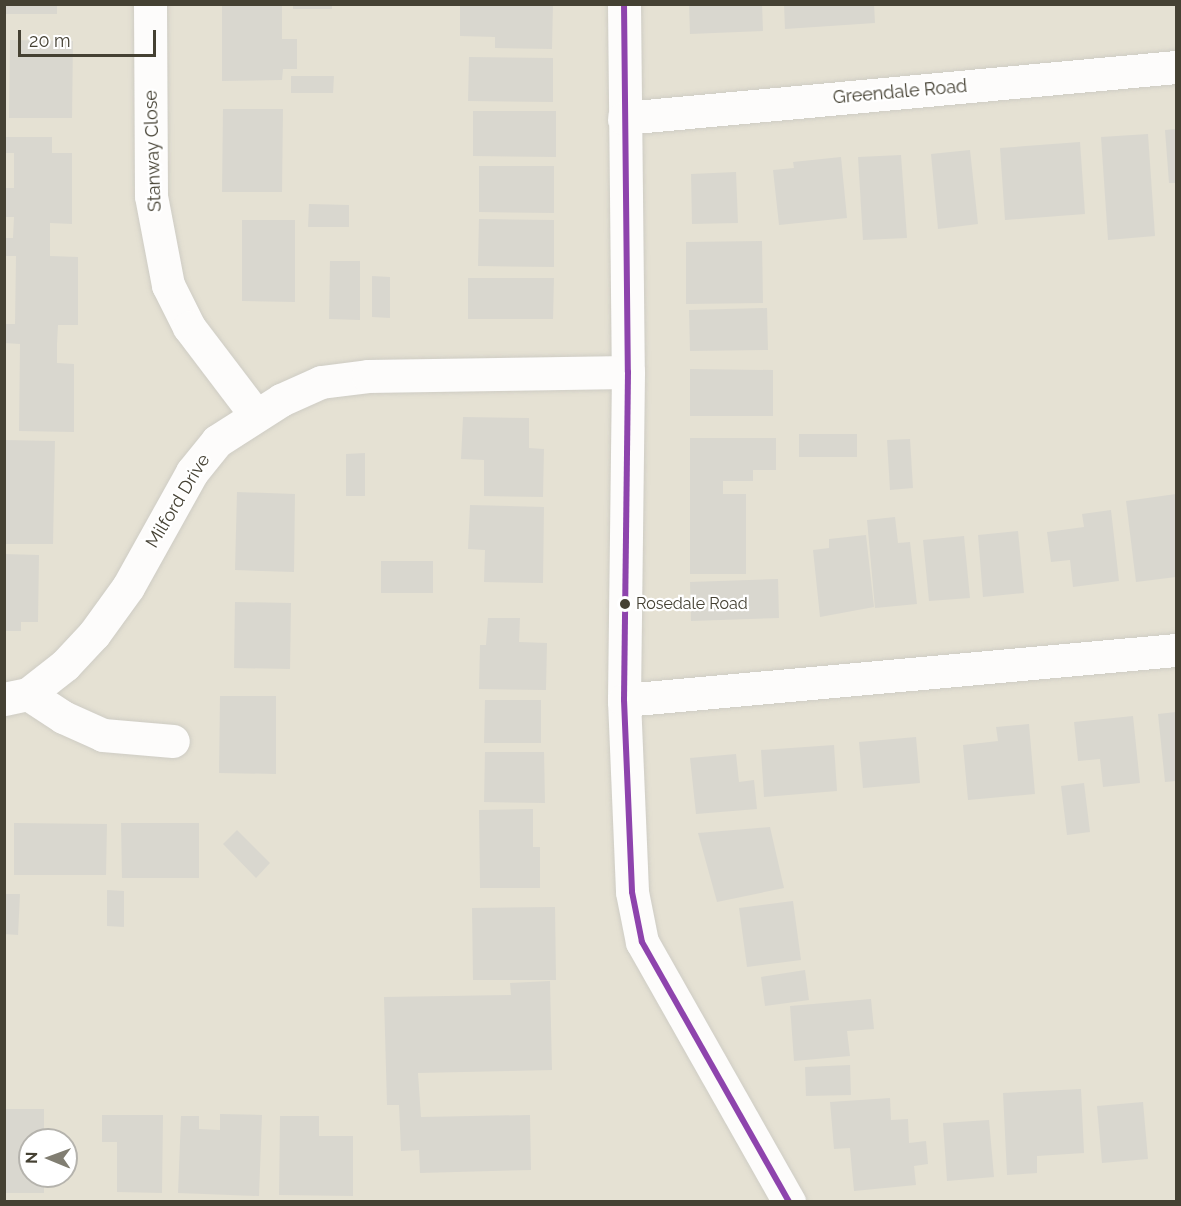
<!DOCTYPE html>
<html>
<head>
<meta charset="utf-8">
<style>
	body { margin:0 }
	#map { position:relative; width:1181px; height:1206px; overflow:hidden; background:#f0eee6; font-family:Raleway,sans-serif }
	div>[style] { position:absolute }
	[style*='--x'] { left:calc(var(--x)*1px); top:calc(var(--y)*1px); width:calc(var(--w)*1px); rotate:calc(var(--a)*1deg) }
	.residential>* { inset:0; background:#e5e1d3 }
	.building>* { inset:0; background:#d9d7cf }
	.roads { filter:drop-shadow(0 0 2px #ceccc4) drop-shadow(0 0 2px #ceccc4) }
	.minor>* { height:33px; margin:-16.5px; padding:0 16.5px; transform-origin:16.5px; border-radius:16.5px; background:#fdfcfb }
	.bus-1>* { height:6px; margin:-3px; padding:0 3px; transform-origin:3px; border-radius:3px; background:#8e44ad }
	.dots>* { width:16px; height:16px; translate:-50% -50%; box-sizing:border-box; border:3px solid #fff; border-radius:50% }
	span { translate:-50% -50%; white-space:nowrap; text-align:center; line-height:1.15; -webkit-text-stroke:4.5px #fff; paint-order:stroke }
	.bus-label { font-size:16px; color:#454133 }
	.left { translate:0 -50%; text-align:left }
	.street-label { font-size:18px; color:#454133 }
	.frame { position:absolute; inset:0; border:6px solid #454133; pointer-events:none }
	.north { position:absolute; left:18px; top:1128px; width:60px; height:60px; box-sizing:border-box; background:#fff; border:2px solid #b5b3ad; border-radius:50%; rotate:271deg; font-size:16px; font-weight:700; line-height:24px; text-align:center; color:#454133 }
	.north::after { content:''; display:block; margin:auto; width:21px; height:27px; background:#817e72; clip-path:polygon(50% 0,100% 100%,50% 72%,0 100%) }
	.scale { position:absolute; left:18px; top:30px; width:138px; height:27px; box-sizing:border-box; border:3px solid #454133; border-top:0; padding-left:8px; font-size:18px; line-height:21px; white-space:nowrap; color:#454133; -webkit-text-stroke:4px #fff; paint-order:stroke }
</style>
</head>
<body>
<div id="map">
	<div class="residential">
		<div style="clip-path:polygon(evenodd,5px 5px,1176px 5px,1176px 1201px,5px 1202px,5px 5px,30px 1140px,66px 1140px,66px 1176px,30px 1176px,30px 1140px)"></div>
	</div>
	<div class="building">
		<div style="clip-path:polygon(4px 4px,57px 4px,57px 14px,4px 14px)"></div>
		<div style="clip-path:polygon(222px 4px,282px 4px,282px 39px,297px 39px,297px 69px,283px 69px,282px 80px,222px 81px)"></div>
		<div style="clip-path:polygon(293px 4px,332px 4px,332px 9px,293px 9px)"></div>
		<div style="clip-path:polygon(460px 4px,553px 4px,552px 49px,495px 48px,495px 37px,460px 36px)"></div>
		<div style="clip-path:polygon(689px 4px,762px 4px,763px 31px,690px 34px)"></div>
		<div style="clip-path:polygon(784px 4px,874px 4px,875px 23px,785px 29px)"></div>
		<div style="clip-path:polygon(10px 40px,73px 41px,72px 118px,9px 118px)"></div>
		<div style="clip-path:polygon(469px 57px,553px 58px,553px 102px,468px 101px)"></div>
		<div style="clip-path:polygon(291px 76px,334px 76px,333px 93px,291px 93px)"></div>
		<div style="clip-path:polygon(223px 109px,283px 109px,282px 192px,222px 192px)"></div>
		<div style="clip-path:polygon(473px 111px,556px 111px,556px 157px,473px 156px)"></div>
		<div style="clip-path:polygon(1176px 129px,1176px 183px,1169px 183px,1165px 130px)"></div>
		<div style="clip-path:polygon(1148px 134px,1155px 236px,1108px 240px,1101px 137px)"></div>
		<div style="clip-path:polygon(5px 137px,52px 137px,52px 153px,72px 153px,72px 224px,50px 223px,50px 256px,78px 257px,78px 325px,58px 325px,57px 344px,57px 363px,74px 364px,74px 432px,19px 431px,20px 344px,4px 343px,4px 324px,15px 324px,16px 256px,4px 256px,4px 238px,13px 238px,14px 217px,4px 217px,4px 188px,14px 188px,14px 153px,5px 153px)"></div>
		<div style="clip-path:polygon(1080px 142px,1085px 214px,1005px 220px,1000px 148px)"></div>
		<div style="clip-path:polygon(970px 150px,978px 224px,938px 229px,931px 154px)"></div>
		<div style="clip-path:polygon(901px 155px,907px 238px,863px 240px,858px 157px)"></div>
		<div style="clip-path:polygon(841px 157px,847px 218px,779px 225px,773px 170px,794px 168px,793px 162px)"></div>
		<div style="clip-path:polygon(479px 166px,554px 166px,554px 213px,479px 212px)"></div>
		<div style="clip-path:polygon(736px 172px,738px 223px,692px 224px,691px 174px)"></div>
		<div style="clip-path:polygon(309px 204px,349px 205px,349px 227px,308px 227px)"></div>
		<div style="clip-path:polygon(479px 219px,554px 220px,554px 267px,478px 266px)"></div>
		<div style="clip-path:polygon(242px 220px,295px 220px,295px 302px,242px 301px)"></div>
		<div style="clip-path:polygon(762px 241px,763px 303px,686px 304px,686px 242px)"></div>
		<div style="clip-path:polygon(330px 261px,360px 261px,360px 320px,329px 319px)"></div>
		<div style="clip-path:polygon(372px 276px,390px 277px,390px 318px,372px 317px)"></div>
		<div style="clip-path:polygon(468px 278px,554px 278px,553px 319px,468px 319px)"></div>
		<div style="clip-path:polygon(767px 308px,768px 350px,690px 351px,689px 310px)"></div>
		<div style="clip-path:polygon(690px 369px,773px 370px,773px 416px,690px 416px)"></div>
		<div style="clip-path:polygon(463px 417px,529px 418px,529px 448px,544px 449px,543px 497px,484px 496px,484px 460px,461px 459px)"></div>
		<div style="clip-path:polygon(799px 434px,857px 434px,857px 457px,799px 457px)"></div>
		<div style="clip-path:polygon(690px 438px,776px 438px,776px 470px,753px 470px,753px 481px,723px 481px,723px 494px,746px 494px,746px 574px,690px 574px)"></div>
		<div style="clip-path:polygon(910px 439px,913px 488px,890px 490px,887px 440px)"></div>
		<div style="clip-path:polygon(4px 440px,55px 441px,53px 544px,4px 544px)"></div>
		<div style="clip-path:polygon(365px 453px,365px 496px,346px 496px,346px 454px)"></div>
		<div style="clip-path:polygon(237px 492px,295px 494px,294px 572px,235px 570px)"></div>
		<div style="clip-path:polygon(1176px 494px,1176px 577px,1136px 582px,1126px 501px)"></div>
		<div style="clip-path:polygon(470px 505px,544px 507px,543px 583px,484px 582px,485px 550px,468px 549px)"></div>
		<div style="clip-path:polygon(1111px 510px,1119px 581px,1073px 587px,1070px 560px,1051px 562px,1047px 532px,1084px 527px,1082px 514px)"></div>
		<div style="clip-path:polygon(895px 517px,898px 543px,910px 542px,917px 604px,875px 608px,867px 520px)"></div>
		<div style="clip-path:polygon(1018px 531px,1024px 593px,983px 597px,978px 535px)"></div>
		<div style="clip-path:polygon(866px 535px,874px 607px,820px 617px,813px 550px,829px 548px,829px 539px)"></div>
		<div style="clip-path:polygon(964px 536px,970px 598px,929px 601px,923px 540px)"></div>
		<div style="clip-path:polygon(4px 554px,39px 555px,38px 622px,21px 622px,21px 631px,4px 631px)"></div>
		<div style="clip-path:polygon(381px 561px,433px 561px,433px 593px,381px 593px)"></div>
		<div style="clip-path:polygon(778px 579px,779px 618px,691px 621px,690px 582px)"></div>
		<div style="clip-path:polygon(235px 602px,291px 603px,290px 669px,234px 668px)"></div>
		<div style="clip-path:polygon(488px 618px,520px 618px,519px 642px,547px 643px,546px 690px,479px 689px,480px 645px,486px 645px)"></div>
		<div style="clip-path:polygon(220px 696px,276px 696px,276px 774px,219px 773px)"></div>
		<div style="clip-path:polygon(485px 700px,541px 700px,541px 743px,484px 743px)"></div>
		<div style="clip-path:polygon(1176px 712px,1176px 781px,1165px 782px,1158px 714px)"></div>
		<div style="clip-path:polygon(1133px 716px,1140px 783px,1103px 787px,1100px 759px,1078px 761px,1074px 722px)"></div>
		<div style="clip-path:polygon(1029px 724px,1035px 794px,968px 800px,963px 745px,998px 741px,996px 727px)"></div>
		<div style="clip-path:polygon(916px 737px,920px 783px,863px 788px,859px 742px)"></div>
		<div style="clip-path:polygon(834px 745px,837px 791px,764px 797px,761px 750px)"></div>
		<div style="clip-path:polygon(485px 752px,544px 752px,545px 803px,484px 802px)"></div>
		<div style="clip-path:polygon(736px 754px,739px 782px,754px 780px,757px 809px,696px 814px,690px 758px)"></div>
		<div style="clip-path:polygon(1084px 783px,1090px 832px,1067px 835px,1061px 786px)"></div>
		<div style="clip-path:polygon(533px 809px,533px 847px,540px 847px,540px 888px,480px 888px,479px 810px)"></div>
		<div style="clip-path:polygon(14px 823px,107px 824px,106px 875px,14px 875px)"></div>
		<div style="clip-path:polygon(121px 823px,199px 823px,199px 878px,122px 878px)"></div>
		<div style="clip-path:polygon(770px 827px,784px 888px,717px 902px,698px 833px)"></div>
		<div style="clip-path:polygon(237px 830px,270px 863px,256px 878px,223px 844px)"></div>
		<div style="clip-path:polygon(107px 890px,124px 891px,124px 927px,107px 926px)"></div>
		<div style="clip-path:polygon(4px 894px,20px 894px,18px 935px,4px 934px)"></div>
		<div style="clip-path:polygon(793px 901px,801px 960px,747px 967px,739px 908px)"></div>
		<div style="clip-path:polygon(555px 907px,556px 980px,473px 980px,472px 908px)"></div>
		<div style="clip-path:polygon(805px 970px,809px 1000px,765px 1006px,761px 977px)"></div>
		<div style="clip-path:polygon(550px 981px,552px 1070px,418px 1073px,421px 1117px,530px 1115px,531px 1170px,420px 1173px,419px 1150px,401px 1151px,399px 1105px,387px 1105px,384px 997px,511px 995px,510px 983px)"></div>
		<div style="clip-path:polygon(871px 999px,874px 1029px,847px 1031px,850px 1056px,794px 1061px,790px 1006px)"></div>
		<div style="clip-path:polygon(850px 1065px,851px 1095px,806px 1096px,805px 1067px)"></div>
		<div style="clip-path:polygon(1081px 1089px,1084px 1153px,1037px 1156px,1037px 1173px,1007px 1175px,1003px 1093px)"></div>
		<div style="clip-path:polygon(890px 1098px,891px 1120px,908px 1119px,909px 1143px,926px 1141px,928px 1164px,914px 1166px,916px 1185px,854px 1191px,850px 1148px,834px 1149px,830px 1102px)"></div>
		<div style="clip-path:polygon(1143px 1102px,1148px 1159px,1102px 1163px,1097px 1106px)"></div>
		<div style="clip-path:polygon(4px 1109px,44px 1109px,44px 1140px,30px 1140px,30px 1176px,44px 1176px,44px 1193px,4px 1193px)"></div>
		<div style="clip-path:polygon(220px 1114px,262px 1115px,259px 1196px,178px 1193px,181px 1116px,199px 1116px,199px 1129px,220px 1130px)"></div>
		<div style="clip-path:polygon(102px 1115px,163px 1115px,162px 1193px,117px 1192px,117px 1142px,102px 1142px)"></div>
		<div style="clip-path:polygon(280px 1116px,319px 1116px,319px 1136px,353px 1136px,353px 1196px,279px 1195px)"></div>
		<div style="clip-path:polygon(989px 1120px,994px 1177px,947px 1181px,943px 1123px)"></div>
	</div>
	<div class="roads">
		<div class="minor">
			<div style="--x:150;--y:4;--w:192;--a:89.7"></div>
			<div style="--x:151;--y:196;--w:91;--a:79.2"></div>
			<div style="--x:168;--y:285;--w:47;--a:63.4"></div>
			<div style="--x:189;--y:327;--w:109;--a:52.8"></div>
			<div style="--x:624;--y:4;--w:368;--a:89.4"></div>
			<div style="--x:628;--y:372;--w:328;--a:90.7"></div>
			<div style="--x:624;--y:700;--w:192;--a:87.6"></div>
			<div style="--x:632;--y:892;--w:51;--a:78.7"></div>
			<div style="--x:642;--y:942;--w:299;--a:60.5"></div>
			<div style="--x:624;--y:118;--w:554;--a:-5.28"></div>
			<div style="--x:28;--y:694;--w:42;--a:33.3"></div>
			<div style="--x:63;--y:717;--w:44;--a:24.2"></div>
			<div style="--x:103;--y:735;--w:70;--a:4.9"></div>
			<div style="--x:4;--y:699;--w:25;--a:-12"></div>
			<div style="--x:28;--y:694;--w:47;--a:-38.1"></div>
			<div style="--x:65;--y:665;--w:42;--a:-46.9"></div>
			<div style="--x:94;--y:634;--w:58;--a:-54.1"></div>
			<div style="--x:128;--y:587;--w:132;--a:-60.9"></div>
			<div style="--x:192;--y:472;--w:40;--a:-51"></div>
			<div style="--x:217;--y:441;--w:76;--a:-32.6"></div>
			<div style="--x:281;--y:400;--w:44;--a:-24.2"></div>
			<div style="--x:321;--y:382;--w:47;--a:-7.3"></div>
			<div style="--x:368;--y:376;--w:260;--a:-0.9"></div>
			<div style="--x:624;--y:700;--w:554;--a:-5.18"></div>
		</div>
	</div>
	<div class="bus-1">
		<div style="--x:624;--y:4;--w:368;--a:89.4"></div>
		<div style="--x:628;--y:372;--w:328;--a:90.7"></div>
		<div style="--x:624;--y:700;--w:192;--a:87.6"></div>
		<div style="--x:632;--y:892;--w:51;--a:78.7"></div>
		<div style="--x:642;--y:942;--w:299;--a:60.5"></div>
	</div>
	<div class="dots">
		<div style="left:625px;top:604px;background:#454133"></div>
	</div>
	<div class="bus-label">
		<span class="left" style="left:636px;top:604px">Rosedale Road</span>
	</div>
	<div class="street-label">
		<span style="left:900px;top:92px;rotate:-5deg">Greendale Road</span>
		<span style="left:153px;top:151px;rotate:-92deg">Stanway Close</span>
		<span style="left:178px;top:501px;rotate:-59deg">Milford Drive</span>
	</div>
	<div class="frame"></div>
	<div class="north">N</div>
	<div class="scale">20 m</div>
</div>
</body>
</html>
